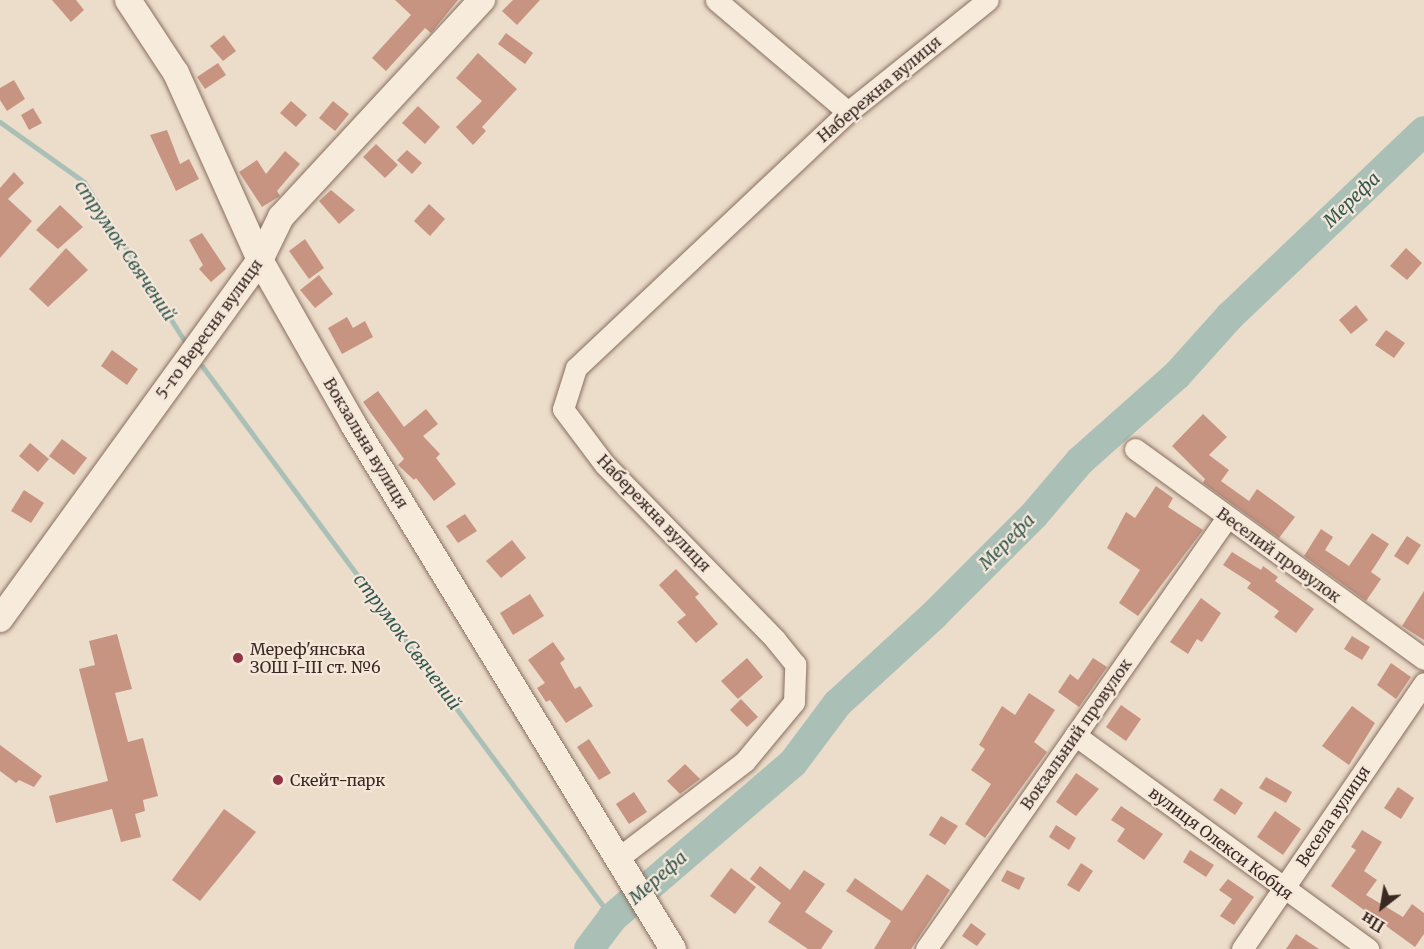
<!DOCTYPE html>
<html>
<head>
<meta charset="utf-8">
<style>
	body { margin:0 }
	#map { position:relative; width:1424px; height:949px; overflow:hidden; background:#ecdcca; font-family:Merriweather,serif }
	div>[style] { position:absolute }
	[style*='--x'] { left:calc(var(--x)*1px); top:calc(var(--y)*1px); width:calc(var(--w)*1px); rotate:calc(var(--a)*1deg) }
	.stream>* { height:5px; margin:-2.5px; padding:0 2.5px; transform-origin:2.5px; border-radius:2.5px; background:#aac0b6 }
	.river>* { height:30px; margin:-15px; padding:0 15px; transform-origin:15px; border-radius:15px; background:#aac0b6 }
	.building>* { inset:0; background:#c79482 }
	.roads { filter:drop-shadow(0 0 2px #876e5f) drop-shadow(0 0 2px #876e5f) }
	.minor>* { height:21px; margin:-10.5px; padding:0 10.5px; transform-origin:10.5px; border-radius:10.5px; background:#f7ebdc }
	.tertiary>* { height:26px; margin:-13px; padding:0 13px; transform-origin:13px; border-radius:13px; background:#f7ebdc }
	.dots>* { width:16px; height:16px; translate:-50% -50%; box-sizing:border-box; border:3px solid #f4e7d9; border-radius:50% }
	span { translate:-50% -50%; white-space:nowrap; text-align:center; line-height:1.15; -webkit-text-stroke:4.5px #f4e7d9; paint-order:stroke }
	.street-label { font-size:16px; color:#392922 }
	.poi-label { font-size:16px; color:#392922 }
	.left { translate:0 -50%; text-align:left }
	.water-label { font-size:18px; color:#32574f; font-style:italic }
	.north { position:absolute; left:1352px; top:877px; width:60px; height:60px; -webkit-text-stroke:4px #f4e7d9; paint-order:stroke; rotate:211deg; font-size:16px; font-weight:700; line-height:24px; text-align:center; color:#392922 }
	.north::after { content:''; display:block; margin:auto; width:21px; height:27px; background:#392922; clip-path:polygon(50% 0,100% 100%,50% 72%,0 100%) }
</style>
</head>
<body>
<div id="map">
	<div class="stream">
		<div style="--x:0;--y:122;--w:103;--a:35.5"></div>
		<div style="--x:84;--y:182;--w:189;--a:57.7"></div>
		<div style="--x:202;--y:366;--w:688;--a:53.4"></div>
	</div>
	<div class="river">
		<div style="--x:589;--y:949;--w:39;--a:-53"></div>
		<div style="--x:612;--y:918;--w:238;--a:-40.6"></div>
		<div style="--x:793;--y:763;--w:74;--a:-53.3"></div>
		<div style="--x:837;--y:704;--w:132;--a:-42.5"></div>
		<div style="--x:934;--y:615;--w:141;--a:-45"></div>
		<div style="--x:1034;--y:515;--w:71;--a:-49.6"></div>
		<div style="--x:1080;--y:461;--w:130;--a:-41.6"></div>
		<div style="--x:1177;--y:375;--w:79;--a:-48.1"></div>
		<div style="--x:1230;--y:316;--w:268;--a:-43.6"></div>
	</div>
	<div class="building">
		<div style="clip-path:polygon(52px 0,76px 0,84px 10px,71px 22px)"></div>
		<div style="clip-path:polygon(395px 0,458px 0,431px 33px,425px 28px,386px 71px,372px 58px,411px 15px)"></div>
		<div style="clip-path:polygon(513px 0,540px 0,517px 25px,502px 11px)"></div>
		<div style="clip-path:polygon(506px 33px,533px 53px,525px 64px,498px 44px)"></div>
		<div style="clip-path:polygon(224px 35px,236px 51px,223px 61px,210px 46px)"></div>
		<div style="clip-path:polygon(478px 53px,517px 89px,482px 127px,486px 131px,473px 145px,456px 127px,482px 101px,456px 78px)"></div>
		<div style="clip-path:polygon(218px 63px,226px 75px,205px 89px,197px 77px)"></div>
		<div style="clip-path:polygon(14px 80px,25px 99px,7px 111px,0 100px,0 88px)"></div>
		<div style="clip-path:polygon(291px 101px,307px 115px,296px 127px,280px 113px)"></div>
		<div style="clip-path:polygon(333px 101px,349px 114px,335px 131px,319px 118px)"></div>
		<div style="clip-path:polygon(418px 106px,440px 127px,425px 144px,402px 123px)"></div>
		<div style="clip-path:polygon(33px 108px,42px 123px,29px 130px,21px 115px)"></div>
		<div style="clip-path:polygon(167px 130px,180px 164px,189px 159px,199px 179px,176px 191px,150px 135px)"></div>
		<div style="clip-path:polygon(376px 144px,398px 165px,385px 178px,363px 157px)"></div>
		<div style="clip-path:polygon(407px 150px,422px 163px,412px 174px,397px 160px)"></div>
		<div style="clip-path:polygon(285px 151px,300px 164px,277px 191px,280px 196px,262px 207px,239px 172px,257px 160px,266px 174px)"></div>
		<div style="clip-path:polygon(14px 172px,24px 183px,8px 199px,32px 221px,0 258px,0 188px)"></div>
		<div style="clip-path:polygon(331px 190px,355px 210px,339px 224px,319px 201px)"></div>
		<div style="clip-path:polygon(429px 204px,445px 219px,430px 236px,414px 221px)"></div>
		<div style="clip-path:polygon(60px 205px,83px 227px,58px 249px,36px 230px)"></div>
		<div style="clip-path:polygon(202px 233px,226px 269px,211px 282px,199px 269px,203px 265px,189px 240px)"></div>
		<div style="clip-path:polygon(305px 239px,324px 268px,309px 279px,289px 251px)"></div>
		<div style="clip-path:polygon(66px 248px,88px 270px,48px 307px,29px 289px)"></div>
		<div style="clip-path:polygon(1406px 248px,1422px 263px,1407px 280px,1390px 266px)"></div>
		<div style="clip-path:polygon(319px 275px,333px 294px,315px 308px,300px 290px)"></div>
		<div style="clip-path:polygon(1356px 305px,1368px 320px,1351px 334px,1339px 320px)"></div>
		<div style="clip-path:polygon(347px 317px,353px 328px,365px 321px,373px 337px,342px 354px,328px 328px)"></div>
		<div style="clip-path:polygon(1386px 330px,1405px 343px,1394px 358px,1375px 345px)"></div>
		<div style="clip-path:polygon(112px 350px,138px 369px,127px 385px,101px 366px)"></div>
		<div style="clip-path:polygon(378px 391px,404px 427px,426px 409px,438px 424px,423px 436px,440px 454px,436px 458px,456px 484px,434px 501px,416px 478px,414px 480px,398px 465px,404px 459px,363px 402px)"></div>
		<div style="clip-path:polygon(1203px 414px,1227px 437px,1209px 455px,1229px 470px,1221px 481px,1249px 501px,1257px 489px,1295px 517px,1279px 538px,1203px 483px,1205px 479px,1172px 446px)"></div>
		<div style="clip-path:polygon(62px 439px,87px 458px,74px 475px,49px 456px)"></div>
		<div style="clip-path:polygon(30px 443px,49px 459px,38px 472px,19px 456px)"></div>
		<div style="clip-path:polygon(1156px 486px,1173px 498px,1168px 507px,1203px 530px,1138px 616px,1119px 603px,1140px 570px,1107px 548px,1126px 512px,1135px 518px)"></div>
		<div style="clip-path:polygon(24px 490px,44px 503px,31px 523px,11px 511px)"></div>
		<div style="clip-path:polygon(465px 514px,477px 531px,458px 543px,446px 526px)"></div>
		<div style="clip-path:polygon(1321px 529px,1333px 537px,1325px 550px,1349px 566px,1372px 533px,1389px 544px,1371px 572px,1381px 579px,1366px 601px,1304px 556px)"></div>
		<div style="clip-path:polygon(1407px 536px,1421px 545px,1408px 565px,1394px 556px)"></div>
		<div style="clip-path:polygon(512px 540px,526px 558px,501px 578px,486px 561px)"></div>
		<div style="clip-path:polygon(1232px 552px,1261px 570px,1263px 566px,1278px 577px,1275px 581px,1314px 609px,1296px 633px,1274px 617px,1279px 611px,1247px 588px,1251px 583px,1223px 565px)"></div>
		<div style="clip-path:polygon(676px 569px,699px 594px,695px 597px,718px 624px,696px 643px,677px 622px,686px 615px,659px 585px)"></div>
		<div style="clip-path:polygon(1424px 591px,1424px 640px,1402px 626px)"></div>
		<div style="clip-path:polygon(530px 594px,544px 616px,513px 635px,500px 613px)"></div>
		<div style="clip-path:polygon(1201px 598px,1221px 613px,1202px 642px,1197px 639px,1188px 654px,1170px 642px)"></div>
		<div style="clip-path:polygon(117px 634px,132px 689px,115px 693px,128px 742px,143px 738px,158px 796px,143px 800px,145px 811px,135px 814px,141px 837px,121px 842px,112px 809px,56px 823px,49px 796px,108px 781px,79px 669px,95px 665px,89px 641px)"></div>
		<div style="clip-path:polygon(1352px 636px,1370px 647px,1362px 660px,1344px 649px)"></div>
		<div style="clip-path:polygon(553px 642px,565px 659px,560px 663px,575px 689px,580px 686px,593px 706px,566px 723px,550px 700px,546px 702px,537px 688px,545px 683px,528px 660px)"></div>
		<div style="clip-path:polygon(747px 658px,763px 677px,738px 699px,721px 681px)"></div>
		<div style="clip-path:polygon(1093px 658px,1107px 667px,1079px 707px,1058px 692px,1070px 674px,1078px 680px)"></div>
		<div style="clip-path:polygon(1391px 663px,1411px 677px,1396px 699px,1377px 685px)"></div>
		<div style="clip-path:polygon(1029px 693px,1055px 710px,1034px 742px,1047px 752px,985px 838px,965px 824px,991px 784px,971px 770px,985px 749px,979px 745px,1002px 706px,1015px 715px)"></div>
		<div style="clip-path:polygon(741px 699px,758px 717px,747px 727px,730px 710px)"></div>
		<div style="clip-path:polygon(1121px 705px,1141px 719px,1126px 741px,1106px 727px)"></div>
		<div style="clip-path:polygon(1352px 706px,1375px 723px,1349px 765px,1322px 746px)"></div>
		<div style="clip-path:polygon(589px 739px,611px 773px,599px 780px,577px 747px)"></div>
		<div style="clip-path:polygon(0 745px,42px 776px,34px 787px,19px 780px,16px 783px,0 771px)"></div>
		<div style="clip-path:polygon(685px 764px,700px 779px,680px 794px,667px 781px)"></div>
		<div style="clip-path:polygon(1076px 773px,1099px 789px,1076px 816px,1056px 802px)"></div>
		<div style="clip-path:polygon(1266px 777px,1292px 792px,1286px 803px,1259px 788px)"></div>
		<div style="clip-path:polygon(1398px 787px,1414px 798px,1401px 819px,1384px 808px)"></div>
		<div style="clip-path:polygon(1221px 788px,1243px 803px,1235px 815px,1213px 800px)"></div>
		<div style="clip-path:polygon(634px 792px,647px 812px,629px 824px,616px 804px)"></div>
		<div style="clip-path:polygon(1121px 806px,1163px 834px,1144px 860px,1117px 841px,1125px 829px,1111px 820px)"></div>
		<div style="clip-path:polygon(224px 809px,256px 832px,200px 901px,172px 880px)"></div>
		<div style="clip-path:polygon(1275px 811px,1301px 829px,1283px 855px,1257px 837px)"></div>
		<div style="clip-path:polygon(941px 816px,958px 826px,945px 845px,929px 835px)"></div>
		<div style="clip-path:polygon(1056px 825px,1076px 838px,1069px 850px,1049px 837px)"></div>
		<div style="clip-path:polygon(1362px 830px,1382px 842px,1364px 871px,1377px 880px,1366px 895px,1403px 917px,1412px 904px,1424px 913px,1424px 934px,1415px 947px,1331px 886px,1356px 850px,1351px 847px)"></div>
		<div style="clip-path:polygon(1190px 850px,1214px 865px,1206px 877px,1183px 862px)"></div>
		<div style="clip-path:polygon(1081px 863px,1093px 871px,1079px 892px,1067px 885px)"></div>
		<div style="clip-path:polygon(760px 866px,790px 890px,804px 870px,825px 884px,805px 912px,833px 931px,821px 949px,808px 949px,768px 922px,781px 903px,750px 879px)"></div>
		<div style="clip-path:polygon(731px 868px,756px 887px,735px 914px,710px 896px)"></div>
		<div style="clip-path:polygon(1007px 870px,1025px 878px,1019px 890px,1001px 881px)"></div>
		<div style="clip-path:polygon(927px 874px,950px 890px,911px 949px,874px 949px,891px 921px,846px 891px,855px 878px,902px 911px)"></div>
		<div style="clip-path:polygon(1228px 879px,1254px 897px,1234px 925px,1220px 916px,1232px 899px,1219px 890px)"></div>
		<div style="clip-path:polygon(971px 923px,986px 934px,977px 946px,962px 936px)"></div>
		<div style="clip-path:polygon(1296px 934px,1319px 949px,1286px 949px)"></div>
	</div>
	<div class="roads">
		<div class="minor">
			<div style="--x:716;--y:0;--w:173;--a:40.3"></div>
			<div style="--x:1135;--y:449;--w:357;--a:36"></div>
			<div style="--x:1075;--y:735;--w:363;--a:36.1"></div>
			<div style="--x:617;--y:859;--w:161;--a:-37.4"></div>
			<div style="--x:745;--y:761;--w:77;--a:-50.3"></div>
			<div style="--x:794;--y:702;--w:38;--a:-88"></div>
			<div style="--x:795;--y:664;--w:32;--a:-129"></div>
			<div style="--x:775;--y:639;--w:243;--a:-134.3"></div>
			<div style="--x:605;--y:465;--w:70;--a:-126.9"></div>
			<div style="--x:563;--y:409;--w:43;--a:-72.4"></div>
			<div style="--x:576;--y:368;--w:374;--a:-43.3"></div>
			<div style="--x:848;--y:112;--w:179;--a:-38.7"></div>
			<div style="--x:926;--y:949;--w:524;--a:-55.1"></div>
			<div style="--x:1242;--y:949;--w:322;--a:-55.6"></div>
		</div>
		<div class="tertiary">
			<div style="--x:128;--y:0;--w:87;--a:56.7"></div>
			<div style="--x:176;--y:73;--w:205;--a:65.8"></div>
			<div style="--x:260;--y:260;--w:189;--a:60.4"></div>
			<div style="--x:353;--y:424;--w:615;--a:58.64"></div>
			<div style="--x:0;--y:619;--w:443;--a:-54.1"></div>
			<div style="--x:260;--y:260;--w:48;--a:-64"></div>
			<div style="--x:281;--y:217;--w:296;--a:-47.2"></div>
		</div>
	</div>
	<div class="dots">
		<div style="left:238px;top:658px;background:#913443"></div>
		<div style="left:278px;top:780px;background:#913443"></div>
	</div>
	<div class="street-label">
		<span style="left:879px;top:89px;rotate:-40deg">Набережна вулиця</span>
		<span style="left:209px;top:329px;rotate:-54deg">5-го Вересня вулиця</span>
		<span style="left:366px;top:443px;rotate:59deg">Вокзальна вулиця</span>
		<span style="left:654px;top:513px;rotate:46deg">Набережна вулиця</span>
		<span style="left:1279px;top:555px;rotate:36deg">Веселий провулок</span>
		<span style="left:1076px;top:734px;rotate:-55deg">Вокзальний провулок</span>
		<span style="left:1333px;top:816px;rotate:-56deg">Весела вулиця</span>
		<span style="left:1221px;top:843px;rotate:37deg">вулиця Олекси Кобця</span>
	</div>
	<div class="poi-label">
		<span class="left" style="left:250px;top:658px">Мереф'янська<br>ЗОШ І-ІІІ ст. №6</span>
		<span class="left" style="left:290px;top:780px">Скейт-парк</span>
	</div>
	<div class="water-label">
		<span style="left:1352px;top:200px;rotate:-44deg">Мерефа</span>
		<span style="left:125px;top:251px;rotate:56deg">струмок Свячений</span>
		<span style="left:1007px;top:542px;rotate:-45deg">Мерефа</span>
		<span style="left:407px;top:642px;rotate:53deg">струмок Свячений</span>
		<span style="left:658px;top:878px;rotate:-41deg">Мерефа</span>
	</div>
	<div class="north">Пн</div>
</div>
</body>
</html>
